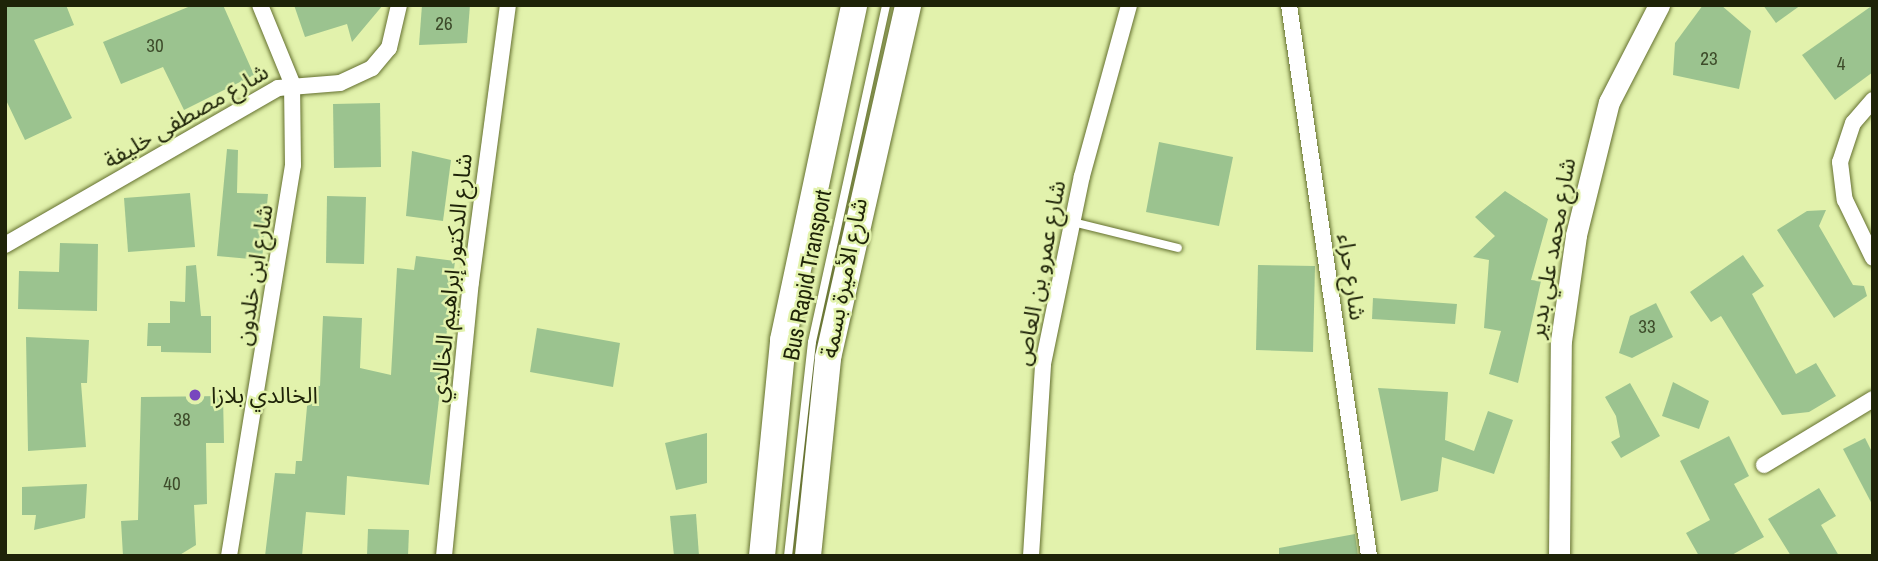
<!DOCTYPE html>
<html>
<head>
<meta charset="utf-8">
<style>
	body { margin:0 }
	#map { position:relative; width:1878px; height:561px; overflow:hidden; background:#e2f2ac; font-family:"Archivo Narrow","Noto Sans Arabic",sans-serif }
	div>[style] { position:absolute }
	[style*='--x'] { left:calc(var(--x)*1px); top:calc(var(--y)*1px); width:calc(var(--w)*1px); rotate:calc(var(--a)*1deg) }
	.building>* { inset:0; background:#9bc38f }
	.roads { filter:drop-shadow(0 0 2px #64702f) drop-shadow(0 0 2px #64702f) }
	.service>* { height:8px; margin:-4px; padding:0 4px; transform-origin:4px; border-radius:4px; background:#fff }
	.minor>* { height:16px; margin:-8px; padding:0 8px; transform-origin:8px; border-radius:8px; background:#fff }
	.tertiary>* { height:21px; margin:-10.5px; padding:0 10.5px; transform-origin:10.5px; border-radius:10.5px; background:#fff }
	.primary>* { height:26px; margin:-13px; padding:0 13px; transform-origin:13px; border-radius:13px; background:#fff }
	.dots>* { width:19px; height:19px; translate:-50% -50%; box-sizing:border-box; border:4px solid #e2f2ac; border-radius:50% }
	span { translate:-50% -50%; white-space:nowrap; text-align:center; line-height:1.15; -webkit-text-stroke:5px #e2f2ac; paint-order:stroke }
	.number-label { font-size:19px; color:#3d4b2a }
	.number-label span { -webkit-text-stroke-width:0 }
	.street-label { font-size:23px; color:#1e2308 }
	.poi-label { font-size:23px; color:#1e2308 }
	.left { translate:0 -50%; text-align:left }
	.frame { position:absolute; inset:0; border:7px solid #1e2308; pointer-events:none }
</style>
</head>
<body>
<div id="map">
	<div class="building">
		<div style="clip-path:polygon(5px 5px,66px 5px,74px 25px,34px 40px,72px 118px,25px 140px,5px 98px)"></div>
		<div style="clip-path:polygon(193px 5px,223px 5px,254px 75px,184px 110px,163px 67px,121px 84px,103px 42px)"></div>
		<div style="clip-path:polygon(294px 5px,383px 5px,352px 42px,347px 24px,305px 37px)"></div>
		<div style="clip-path:polygon(422px 5px,470px 5px,467px 43px,419px 45px)"></div>
		<div style="clip-path:polygon(1703px 5px,1721px 5px,1751px 31px,1739px 89px,1673px 75px,1675px 43px)"></div>
		<div style="clip-path:polygon(1763px 5px,1801px 5px,1776px 23px)"></div>
		<div style="clip-path:polygon(1873px 5px,1873px 72px,1835px 100px,1802px 55px)"></div>
		<div style="clip-path:polygon(380px 103px,381px 167px,334px 168px,333px 104px)"></div>
		<div style="clip-path:polygon(1159px 142px,1233px 157px,1219px 226px,1146px 212px)"></div>
		<div style="clip-path:polygon(227px 149px,238px 150px,237px 193px,268px 194px,262px 260px,217px 256px)"></div>
		<div style="clip-path:polygon(412px 151px,451px 160px,443px 221px,406px 216px)"></div>
		<div style="clip-path:polygon(1505px 191px,1548px 219px,1531px 280px,1541px 281px,1518px 383px,1489px 374px,1501px 331px,1484px 328px,1489px 260px,1473px 257px,1495px 236px,1475px 217px)"></div>
		<div style="clip-path:polygon(190px 193px,195px 247px,128px 252px,124px 198px)"></div>
		<div style="clip-path:polygon(327px 196px,366px 197px,364px 264px,326px 263px)"></div>
		<div style="clip-path:polygon(1826px 210px,1819px 226px,1853px 285px,1864px 286px,1867px 296px,1834px 318px,1777px 230px,1807px 211px)"></div>
		<div style="clip-path:polygon(60px 243px,98px 244px,97px 311px,18px 309px,19px 271px,59px 272px)"></div>
		<div style="clip-path:polygon(1743px 255px,1764px 286px,1752px 294px,1796px 374px,1816px 363px,1836px 396px,1809px 412px,1782px 415px,1721px 316px,1711px 322px,1690px 292px)"></div>
		<div style="clip-path:polygon(416px 256px,455px 261px,429px 485px,347px 476px,345px 515px,306px 512px,302px 556px,265px 556px,275px 473px,295px 474px,296px 461px,302px 461px,309px 385px,320px 386px,323px 316px,362px 318px,360px 368px,391px 375px,397px 268px,414px 270px)"></div>
		<div style="clip-path:polygon(196px 265px,201px 316px,211px 316px,211px 353px,161px 352px,161px 346px,147px 346px,148px 323px,170px 323px,170px 301px,185px 302px,186px 266px)"></div>
		<div style="clip-path:polygon(1258px 265px,1315px 266px,1313px 352px,1256px 350px)"></div>
		<div style="clip-path:polygon(1373px 298px,1457px 304px,1455px 324px,1372px 319px)"></div>
		<div style="clip-path:polygon(1656px 303px,1673px 337px,1632px 358px,1619px 353px,1630px 316px)"></div>
		<div style="clip-path:polygon(537px 328px,620px 343px,613px 387px,530px 372px)"></div>
		<div style="clip-path:polygon(26px 337px,89px 340px,87px 383px,81px 383px,86px 447px,28px 451px)"></div>
		<div style="clip-path:polygon(1673px 382px,1709px 401px,1699px 429px,1662px 416px)"></div>
		<div style="clip-path:polygon(1630px 383px,1660px 436px,1621px 458px,1611px 442px,1620px 437px,1616px 416px,1605px 397px)"></div>
		<div style="clip-path:polygon(1378px 388px,1448px 392px,1445px 440px,1474px 451px,1488px 411px,1513px 420px,1494px 474px,1442px 457px,1438px 491px,1401px 501px)"></div>
		<div style="clip-path:polygon(223px 396px,224px 443px,206px 443px,207px 504px,194px 505px,196px 545px,178px 556px,123px 556px,121px 521px,138px 520px,141px 397px)"></div>
		<div style="clip-path:polygon(707px 433px,707px 483px,676px 490px,665px 443px)"></div>
		<div style="clip-path:polygon(1729px 436px,1749px 476px,1734px 484px,1764px 537px,1730px 556px,1699px 556px,1686px 533px,1710px 520px,1680px 461px)"></div>
		<div style="clip-path:polygon(1865px 438px,1873px 454px,1873px 506px,1843px 449px)"></div>
		<div style="clip-path:polygon(87px 484px,85px 518px,34px 530px,36px 515px,22px 515px,22px 487px)"></div>
		<div style="clip-path:polygon(1819px 488px,1836px 516px,1821px 525px,1839px 556px,1791px 556px,1768px 519px)"></div>
		<div style="clip-path:polygon(696px 514px,699px 556px,674px 556px,670px 516px)"></div>
		<div style="clip-path:polygon(368px 529px,409px 530px,408px 556px,367px 556px)"></div>
		<div style="clip-path:polygon(1355px 534px,1358px 556px,1279px 556px,1279px 548px)"></div>
	</div>
	<div class="roads">
		<div class="service">
			<div style="--x:1073;--y:222;--w:108;--a:13.9"></div>
			<div style="--x:788;--y:556;--w:215;--a:-83.6"></div>
			<div style="--x:812;--y:342;--w:345;--a:-77.6"></div>
		</div>
		<div class="minor">
			<div style="--x:1289;--y:5;--w:557;--a:81.74"></div>
			<div style="--x:1873;--y:100;--w:30;--a:131"></div>
			<div style="--x:1853;--y:123;--w:41;--a:108.4"></div>
			<div style="--x:1840;--y:162;--w:38;--a:83"></div>
			<div style="--x:1845;--y:200;--w:64;--a:64.2"></div>
			<div style="--x:5;--y:245;--w:315;--a:-29.9"></div>
			<div style="--x:278;--y:88;--w:62;--a:-4.6"></div>
			<div style="--x:340;--y:83;--w:35;--a:-25"></div>
			<div style="--x:372;--y:68;--w:26;--a:-50"></div>
			<div style="--x:389;--y:48;--w:44;--a:-76.9"></div>
			<div style="--x:1764;--y:465;--w:127;--a:-31.2"></div>
			<div style="--x:229;--y:556;--w:396;--a:-80.7"></div>
			<div style="--x:293;--y:165;--w:82;--a:-90.7"></div>
			<div style="--x:292;--y:83;--w:84;--a:-112.3"></div>
			<div style="--x:444;--y:556;--w:275;--a:-84.4"></div>
			<div style="--x:471;--y:282;--w:279;--a:-82.4"></div>
			<div style="--x:1031;--y:556;--w:192;--a:-86.4"></div>
			<div style="--x:1043;--y:364;--w:192;--a:-78.3"></div>
			<div style="--x:1082;--y:176;--w:177;--a:-74.6"></div>
		</div>
		<div class="tertiary">
			<div style="--x:1559;--y:556;--w:215;--a:-89.5"></div>
			<div style="--x:1561;--y:341;--w:107;--a:-81.9"></div>
			<div style="--x:1576;--y:235;--w:137;--a:-76.1"></div>
			<div style="--x:1609;--y:102;--w:109;--a:-62.7"></div>
		</div>
		<div class="primary">
			<div style="--x:762;--y:556;--w:217;--a:-84.4"></div>
			<div style="--x:783;--y:340;--w:342;--a:-78"></div>
			<div style="--x:808;--y:556;--w:199;--a:-84.2"></div>
			<div style="--x:828;--y:358;--w:362;--a:-77.2"></div>
		</div>
	</div>
	<div class="dots">
		<div style="left:195px;top:395px;background:#7847be"></div>
	</div>
	<div class="number-label">
		<span style="left:444px;top:24px">26</span>
		<span style="left:155px;top:46px">30</span>
		<span style="left:1709px;top:59px">23</span>
		<span style="left:1841px;top:64px">4</span>
		<span style="left:1647px;top:327px">33</span>
		<span style="left:182px;top:420px">38</span>
		<span style="left:172px;top:484px">40</span>
	</div>
	<div class="street-label">
		<span style="left:186px;top:116px;rotate:-30deg">شارع مصطفى خليفة</span>
		<span style="left:1552px;top:248px;rotate:-80deg">شارع محمد علي بدير</span>
		<span style="left:1040px;top:273px;rotate:-79deg">شارع عمرو بن العاص</span>
		<span style="left:254px;top:275px;rotate:-81deg">شارع ابن خلدون</span>
		<span style="left:807px;top:275px;rotate:-79deg">Bus Rapid Transport</span>
		<span style="left:1352px;top:277px;rotate:82deg">شارع حراء</span>
		<span style="left:451px;top:278px;rotate:-84deg">شارع الدكتور إبراهيم الخالدي</span>
		<span style="left:844px;top:278px;rotate:-79deg">شارع الأميرة بسمة</span>
	</div>
	<div class="poi-label">
		<span class="left" style="left:211px;top:395px">الخالدي بلازا</span>
	</div>
	<div class="frame"></div>
</div>
</body>
</html>
